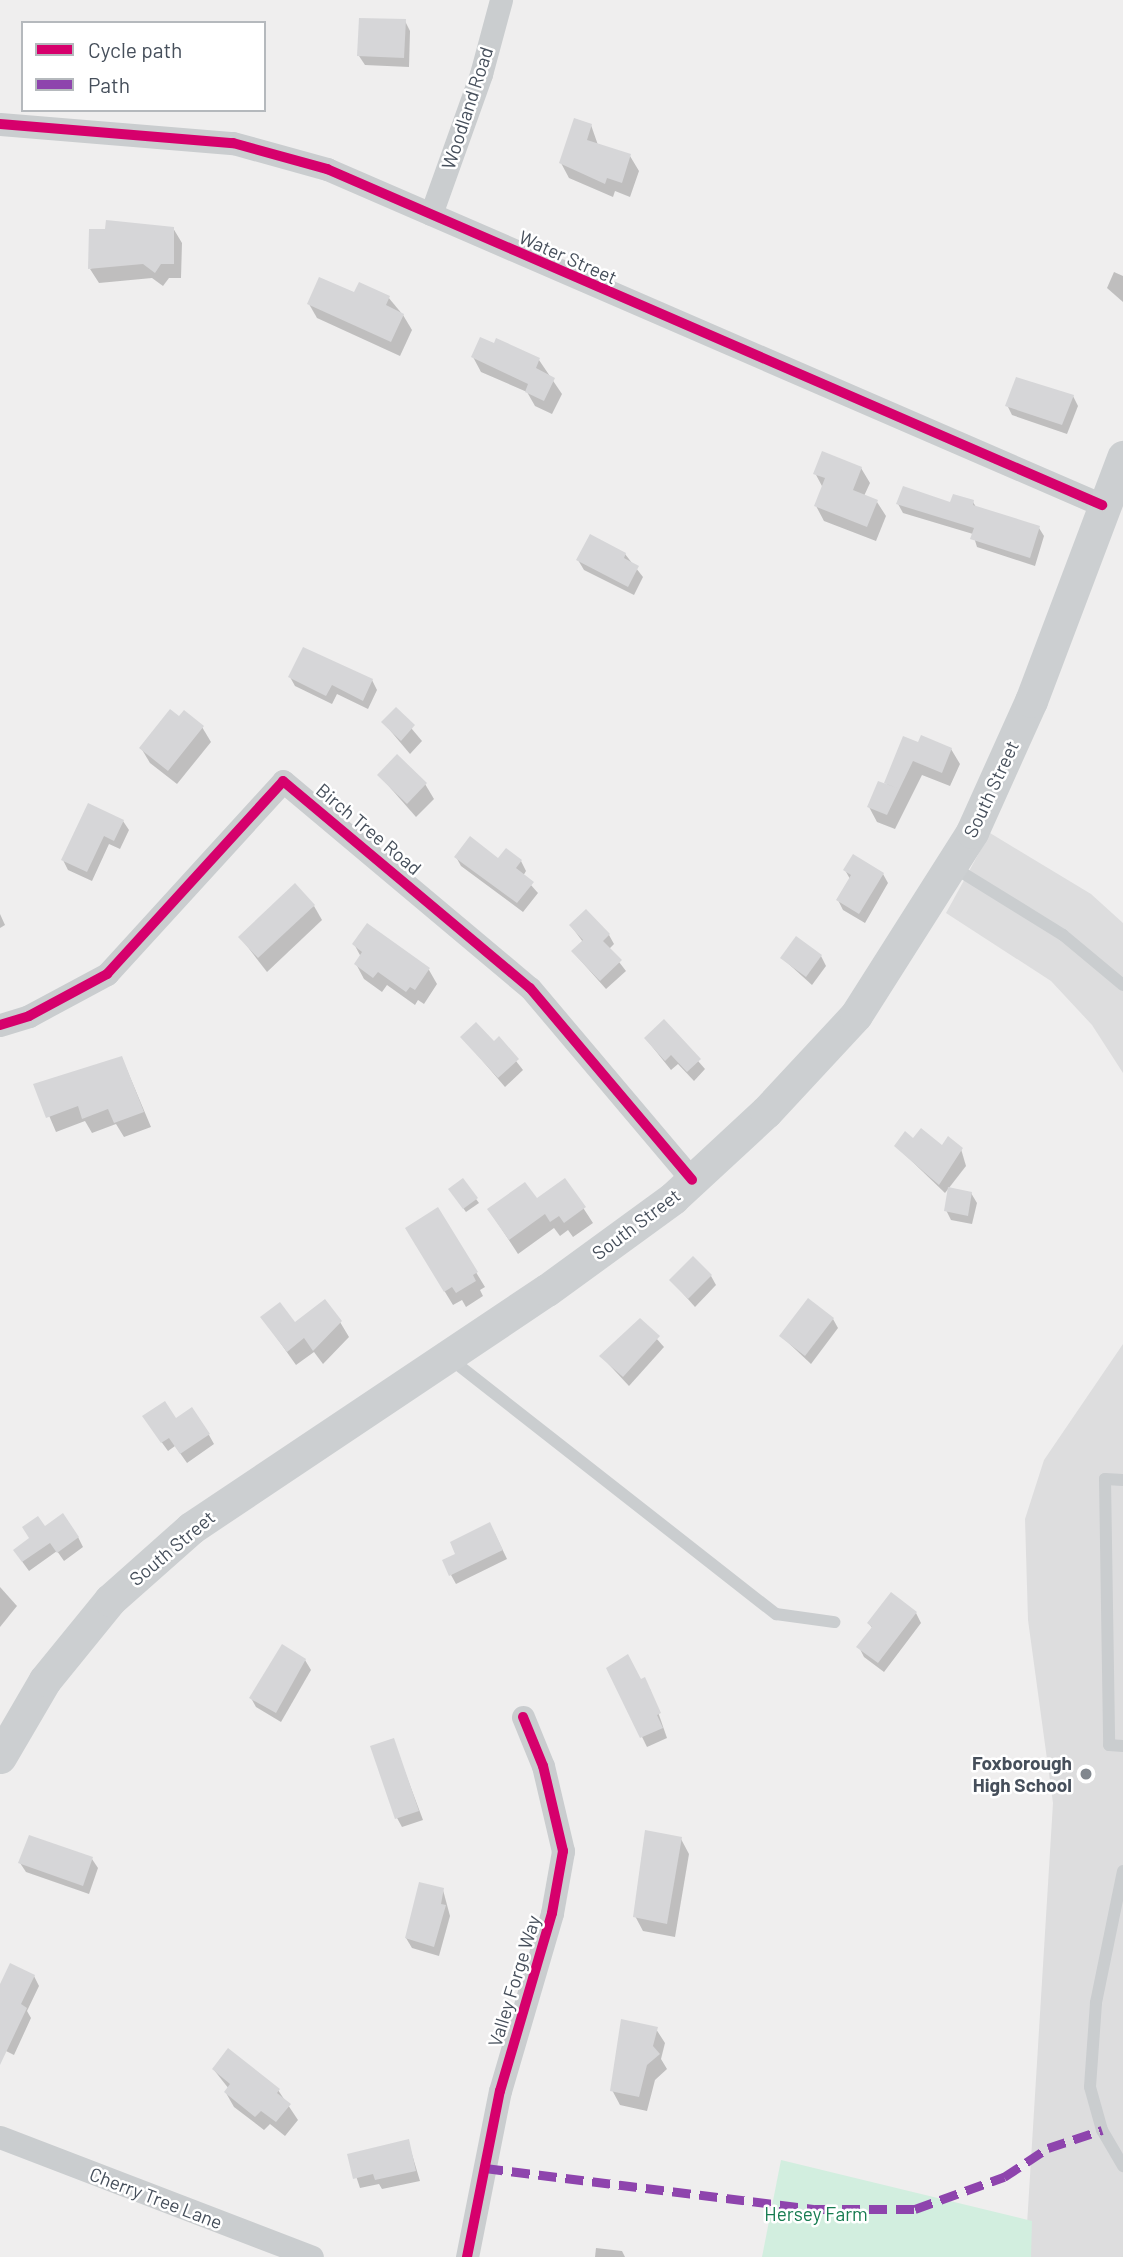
<!DOCTYPE html>
<html>
<head>
<meta charset="utf-8">
<style>
	body { margin:0 }
	#map { position:relative; width:1123px; height:2257px; overflow:hidden; background:#efeeee; font-family:Barlow,sans-serif }
	div>[style] { position:absolute }
	[style*='--x'] { left:calc(var(--x)*1px); top:calc(var(--y)*1px); width:calc(var(--w)*1px); rotate:calc(var(--a)*1deg) }
	.education>* { inset:0; background:#ddddde }
	.green>* { inset:0; background:#d2eedf }
	.shadow>* { inset:0; background:#0003 }
	.building>* { inset:0; background:#d6d6d8 }
	.service>* { height:12px; margin:-6px; padding:0 6px; transform-origin:6px; border-radius:6px; background:#cacdcf }
	.minor>* { height:23px; margin:-11.5px; padding:0 11.5px; transform-origin:11.5px; border-radius:11.5px; background:#cacdcf }
	.secondary>* { height:33px; margin:-16.5px; padding:0 16.5px; transform-origin:16.5px; border-radius:16.5px; background:#cccfd1 }
	.quiet>* { height:9px; margin-top:-4.5px; transform-origin:0; background:repeating-linear-gradient(90deg,#8e44ad 0 18px,transparent 0 27px) }
	.cycleway>* { height:10px; margin:-5px; padding:0 5px; transform-origin:5px; border-radius:5px; background:#d6006c }
	.dots>* { width:19px; height:19px; translate:-50% -50%; box-sizing:border-box; border:4px solid #fff; border-radius:50% }
	span { translate:-50% -50%; white-space:nowrap; text-align:center; line-height:1.15; -webkit-text-stroke:5px #fff; paint-order:stroke }
	.street-label { font-size:19px; color:#464f5b }
	.poi-label { font-size:19px; color:#464f5b; font-weight:700 }
	.right { translate:-100% -50%; text-align:right }
	.park-label { font-size:19px; color:#177c51 }
	.legend { position:absolute; left:21px; top:21px; width:245px; height:91px; box-sizing:border-box; background:#fff; border:2px solid #b5b9bd; margin:0; padding:9px 12px; list-style:none; font-size:21px; color:#464f5b }
	.legend li { display:flex; align-items:center; gap:14px; height:35px }
	.legend b { width:35px; border:2px solid #b5b9bd }
</style>
</head>
<body>
<div id="map">
	<div class="education">
		<div style="clip-path:polygon(990px 833px,1091px 894px,1123px 923px,1123px 1073px,1092px 1025px,1051px 981px,946px 913px)"></div>
		<div style="clip-path:polygon(1123px 1344px,1123px 2257px,1025px 2257px,1053px 1803px,1028px 1620px,1025px 1519px,1044px 1460px)"></div>
	</div>
	<div class="green">
		<div style="clip-path:polygon(781px 2160px,1032px 2221px,1031px 2257px,762px 2257px)"></div>
	</div>
	<div class="shadow">
		<div style="clip-path:polygon(405px 21px,410px 31px,409px 67px,365px 65px,359px 56px)"></div>
		<div style="clip-path:polygon(591px 125px,598px 145px,630px 156px,639px 171px,630px 197px,615px 191px,613px 197px,569px 178px,561px 163px)"></div>
		<div style="clip-path:polygon(173px 228px,182px 243px,181px 278px,169px 278px,163px 286px,152px 278px,99px 283px,90px 269px)"></div>
		<div style="clip-path:polygon(1114px 272px,1123px 276px,1123px 302px,1107px 288px)"></div>
		<div style="clip-path:polygon(355px 295px,388px 297px,403px 315px,412px 330px,400px 356px,317px 318px,309px 304px)"></div>
		<div style="clip-path:polygon(473px 357px,539px 360px,562px 394px,552px 414px,535px 406px,527px 392px,481px 372px)"></div>
		<div style="clip-path:polygon(1073px 396px,1078px 406px,1067px 434px,1012px 415px,1007px 405px)"></div>
		<div style="clip-path:polygon(861px 468px,870px 483px,864px 496px,877px 502px,886px 516px,876px 541px,824px 521px,816px 506px,823px 488px,815px 473px)"></div>
		<div style="clip-path:polygon(973px 502px,976px 507px,1039px 528px,1044px 536px,1035px 566px,977px 547px,973px 534px,903px 513px,898px 504px)"></div>
		<div style="clip-path:polygon(625px 554px,643px 577px,634px 595px,584px 570px,578px 560px)"></div>
		<div style="clip-path:polygon(290px 677px,372px 680px,377px 690px,368px 709px,337px 694px,332px 704px,295px 686px)"></div>
		<div style="clip-path:polygon(396px 710px,422px 741px,410px 754px,383px 722px)"></div>
		<div style="clip-path:polygon(180px 719px,202px 727px,211px 742px,177px 784px,150px 763px,141px 748px)"></div>
		<div style="clip-path:polygon(919px 745px,951px 749px,960px 764px,950px 786px,922px 775px,895px 829px,877px 822px,869px 807px)"></div>
		<div style="clip-path:polygon(379px 775px,425px 784px,434px 799px,416px 817px)"></div>
		<div style="clip-path:polygon(123px 821px,129px 830px,120px 849px,109px 844px,92px 881px,68px 870px,63px 860px)"></div>
		<div style="clip-path:polygon(456px 857px,521px 861px,526px 871px,523px 876px,538px 893px,523px 912px,461px 866px)"></div>
		<div style="clip-path:polygon(845px 870px,883px 874px,888px 883px,865px 923px,843px 910px,838px 900px,850px 879px)"></div>
		<div style="clip-path:polygon(314px 906px,322px 920px,267px 972px,240px 937px)"></div>
		<div style="clip-path:polygon(0 914px,5px 925px,0 928px)"></div>
		<div style="clip-path:polygon(368px 925px,429px 970px,437px 984px,424px 1004px,418px 1000px,415px 1005px,387px 985px,382px 992px,364px 979px,356px 964px,361px 957px,354px 944px)"></div>
		<div style="clip-path:polygon(571px 926px,609px 935px,614px 944px,609px 949px,626px 971px,606px 989px,573px 952px,583px 942px)"></div>
		<div style="clip-path:polygon(821px 956px,826px 966px,812px 985px,782px 958px)"></div>
		<div style="clip-path:polygon(664px 1022px,705px 1069px,694px 1081px,678px 1064px,671px 1070px,646px 1039px)"></div>
		<div style="clip-path:polygon(462px 1037px,494px 1043px,499px 1039px,523px 1070px,505px 1087px)"></div>
		<div style="clip-path:polygon(122px 1058px,151px 1127px,124px 1137px,116px 1124px,92px 1133px,85px 1121px,56px 1132px,36px 1085px)"></div>
		<div style="clip-path:polygon(914px 1140px,961px 1149px,966px 1166px,945px 1193px,896px 1146px)"></div>
		<div style="clip-path:polygon(565px 1180px,593px 1223px,573px 1237px,568px 1230px,560px 1236px,554px 1228px,518px 1254px,489px 1210px,536px 1200px)"></div>
		<div style="clip-path:polygon(971px 1193px,977px 1203px,972px 1224px,951px 1220px,946px 1210px)"></div>
		<div style="clip-path:polygon(453px 1194px,476px 1199px,479px 1203px,466px 1212px)"></div>
		<div style="clip-path:polygon(438px 1210px,485px 1287px,480px 1290px,483px 1296px,466px 1307px,462px 1300px,453px 1305px,415px 1243px)"></div>
		<div style="clip-path:polygon(711px 1276px,716px 1285px,695px 1307px,671px 1280px)"></div>
		<div style="clip-path:polygon(262px 1317px,295px 1324px,340px 1322px,349px 1337px,323px 1364px,314px 1352px,296px 1365px)"></div>
		<div style="clip-path:polygon(833px 1319px,838px 1328px,811px 1364px,781px 1336px)"></div>
		<div style="clip-path:polygon(640px 1320px,664px 1347px,629px 1386px,601px 1356px)"></div>
		<div style="clip-path:polygon(176px 1420px,209px 1435px,214px 1444px,187px 1463px,175px 1446px,168px 1451px,150px 1426px)"></div>
		<div style="clip-path:polygon(45px 1529px,78px 1537px,83px 1547px,64px 1561px,57px 1551px,29px 1571px,21px 1560px)"></div>
		<div style="clip-path:polygon(495px 1534px,507px 1559px,456px 1584px,451px 1575px)"></div>
		<div style="clip-path:polygon(0 1587px,17px 1606px,0 1627px)"></div>
		<div style="clip-path:polygon(916px 1613px,921px 1623px,884px 1672px,864px 1657px,859px 1647px,873px 1629px,869px 1624px)"></div>
		<div style="clip-path:polygon(305px 1660px,311px 1670px,281px 1722px,256px 1707px,251px 1698px)"></div>
		<div style="clip-path:polygon(608px 1668px,650px 1689px,667px 1738px,647px 1747px)"></div>
		<div style="clip-path:polygon(393px 1740px,423px 1820px,402px 1827px,397px 1818px)"></div>
		<div style="clip-path:polygon(681px 1839px,689px 1854px,675px 1937px,643px 1931px,635px 1916px)"></div>
		<div style="clip-path:polygon(92px 1859px,98px 1868px,89px 1894px,26px 1872px,20px 1863px)"></div>
		<div style="clip-path:polygon(443px 1890px,450px 1916px,439px 1956px,412px 1948px,406px 1938px)"></div>
		<div style="clip-path:polygon(34px 1976px,39px 1986px,27px 2011px,31px 2018px,14px 2055px,0 2048px,0 1988px)"></div>
		<div style="clip-path:polygon(656px 2029px,665px 2043px,661px 2059px,667px 2069px,655px 2080px,647px 2111px,620px 2105px,612px 2090px)"></div>
		<div style="clip-path:polygon(214px 2070px,278px 2090px,298px 2120px,285px 2136px,270px 2124px,264px 2130px,234px 2107px,226px 2093px,229px 2089px)"></div>
		<div style="clip-path:polygon(408px 2141px,420px 2181px,382px 2189px,379px 2184px,360px 2188px,349px 2155px)"></div>
		<div style="clip-path:polygon(596px 2248px,622px 2251px,625px 2257px,595px 2257px)"></div>
	</div>
	<div class="building">
		<div style="clip-path:polygon(359px 18px,406px 19px,404px 58px,357px 56px)"></div>
		<div style="clip-path:polygon(574px 118px,592px 124px,587px 140px,631px 154px,622px 183px,607px 178px,605px 184px,559px 163px)"></div>
		<div style="clip-path:polygon(106px 220px,174px 227px,174px 264px,161px 264px,155px 273px,143px 264px,88px 269px,89px 229px,105px 229px)"></div>
		<div style="clip-path:polygon(319px 277px,354px 292px,359px 282px,390px 296px,386px 305px,404px 314px,391px 342px,307px 304px)"></div>
		<div style="clip-path:polygon(480px 337px,494px 343px,496px 338px,540px 358px,536px 368px,555px 378px,544px 401px,525px 392px,528px 384px,471px 357px)"></div>
		<div style="clip-path:polygon(1016px 377px,1074px 395px,1062px 425px,1005px 406px)"></div>
		<div style="clip-path:polygon(822px 451px,862px 467px,853px 490px,878px 500px,867px 527px,814px 506px,825px 478px,813px 474px)"></div>
		<div style="clip-path:polygon(903px 486px,950px 502px,953px 494px,974px 500px,973px 505px,1040px 526px,1030px 558px,970px 539px,974px 528px,896px 504px)"></div>
		<div style="clip-path:polygon(590px 534px,626px 553px,624px 558px,639px 566px,628px 587px,576px 560px)"></div>
		<div style="clip-path:polygon(303px 647px,373px 679px,363px 701px,332px 685px,326px 696px,288px 677px)"></div>
		<div style="clip-path:polygon(396px 707px,415px 725px,401px 741px,381px 722px)"></div>
		<div style="clip-path:polygon(170px 709px,179px 716px,184px 710px,204px 726px,168px 771px,139px 748px)"></div>
		<div style="clip-path:polygon(921px 735px,952px 748px,942px 773px,913px 761px,887px 815px,867px 807px,878px 781px,897px 788px,884px 783px,903px 736px,918px 742px)"></div>
		<div style="clip-path:polygon(397px 754px,427px 783px,407px 804px,377px 775px)"></div>
		<div style="clip-path:polygon(88px 803px,124px 820px,114px 841px,104px 836px,87px 872px,61px 860px)"></div>
		<div style="clip-path:polygon(470px 836px,498px 858px,506px 848px,522px 860px,516px 868px,534px 882px,517px 903px,454px 857px)"></div>
		<div style="clip-path:polygon(853px 854px,884px 873px,859px 914px,836px 900px,851px 875px,843px 870px)"></div>
		<div style="clip-path:polygon(295px 883px,315px 905px,258px 958px,238px 937px)"></div>
		<div style="clip-path:polygon(586px 909px,610px 934px,603px 941px,622px 960px,600px 981px,571px 951px,583px 940px,569px 925px)"></div>
		<div style="clip-path:polygon(367px 923px,430px 968px,415px 990px,410px 987px,406px 992px,378px 972px,373px 978px,354px 964px,362px 952px,352px 944px)"></div>
		<div style="clip-path:polygon(796px 936px,822px 955px,806px 977px,780px 958px)"></div>
		<div style="clip-path:polygon(664px 1019px,701px 1059px,687px 1072px,671px 1055px,665px 1061px,644px 1038px)"></div>
		<div style="clip-path:polygon(476px 1022px,494px 1041px,499px 1036px,519px 1059px,498px 1078px,460px 1037px)"></div>
		<div style="clip-path:polygon(122px 1056px,144px 1112px,114px 1123px,108px 1109px,82px 1119px,78px 1106px,46px 1118px,33px 1084px)"></div>
		<div style="clip-path:polygon(921px 1128px,942px 1145px,948px 1136px,963px 1148px,939px 1185px,894px 1146px,905px 1131px,913px 1138px)"></div>
		<div style="clip-path:polygon(463px 1178px,478px 1198px,463px 1209px,448px 1189px)"></div>
		<div style="clip-path:polygon(565px 1178px,586px 1207px,564px 1223px,559px 1216px,550px 1222px,545px 1214px,509px 1240px,487px 1209px,525px 1182px,537px 1198px)"></div>
		<div style="clip-path:polygon(948px 1187px,972px 1192px,968px 1216px,944px 1211px)"></div>
		<div style="clip-path:polygon(438px 1207px,478px 1272px,473px 1275px,476px 1281px,456px 1293px,452px 1287px,444px 1292px,405px 1228px)"></div>
		<div style="clip-path:polygon(693px 1256px,712px 1275px,688px 1299px,669px 1280px)"></div>
		<div style="clip-path:polygon(808px 1298px,834px 1318px,805px 1356px,779px 1336px)"></div>
		<div style="clip-path:polygon(325px 1299px,342px 1321px,313px 1351px,304px 1338px,287px 1352px,260px 1317px,280px 1302px,295px 1322px)"></div>
		<div style="clip-path:polygon(640px 1318px,660px 1336px,623px 1377px,599px 1356px)"></div>
		<div style="clip-path:polygon(165px 1401px,176px 1418px,192px 1407px,210px 1434px,180px 1454px,169px 1438px,161px 1443px,142px 1416px)"></div>
		<div style="clip-path:polygon(63px 1513px,79px 1537px,57px 1553px,50px 1543px,22px 1562px,13px 1550px,29px 1538px,22px 1527px,38px 1516px,45px 1526px)"></div>
		<div style="clip-path:polygon(490px 1522px,503px 1550px,449px 1576px,442px 1560px,455px 1554px,450px 1542px)"></div>
		<div style="clip-path:polygon(891px 1592px,917px 1612px,878px 1663px,856px 1647px,872px 1627px,867px 1623px)"></div>
		<div style="clip-path:polygon(282px 1644px,306px 1659px,276px 1713px,249px 1698px)"></div>
		<div style="clip-path:polygon(628px 1654px,641px 1679px,645px 1677px,661px 1713px,657px 1715px,663px 1728px,640px 1738px,606px 1668px)"></div>
		<div style="clip-path:polygon(394px 1738px,419px 1811px,395px 1819px,370px 1746px)"></div>
		<div style="clip-path:polygon(645px 1830px,682px 1837px,667px 1924px,633px 1917px)"></div>
		<div style="clip-path:polygon(29px 1835px,93px 1857px,83px 1886px,18px 1863px)"></div>
		<div style="clip-path:polygon(419px 1882px,444px 1888px,441px 1904px,446px 1905px,434px 1947px,405px 1938px)"></div>
		<div style="clip-path:polygon(10px 1963px,35px 1975px,21px 2004px,27px 2008px,0 2065px,0 1984px)"></div>
		<div style="clip-path:polygon(621px 2019px,658px 2027px,653px 2046px,660px 2054px,647px 2065px,639px 2097px,610px 2091px)"></div>
		<div style="clip-path:polygon(228px 2048px,280px 2089px,277px 2093px,291px 2104px,276px 2122px,261px 2111px,255px 2117px,224px 2092px,230px 2084px,212px 2069px)"></div>
		<div style="clip-path:polygon(409px 2139px,416px 2171px,375px 2180px,373px 2174px,353px 2179px,347px 2154px)"></div>
	</div>
	<div class="service">
		<div style="--x:953;--y:867;--w:129;--a:31.7"></div>
		<div style="--x:1063;--y:935;--w:78;--a:39.8"></div>
		<div style="--x:448;--y:1357;--w:417;--a:38.1"></div>
		<div style="--x:776;--y:1614;--w:59;--a:7.9"></div>
		<div style="--x:1123;--y:1480;--w:18;--a:-177"></div>
		<div style="--x:1105;--y:1479;--w:266;--a:89.1"></div>
		<div style="--x:1109;--y:1745;--w:14;--a:4"></div>
		<div style="--x:1123;--y:1871;--w:135;--a:101.6"></div>
		<div style="--x:1096;--y:2003;--w:84;--a:94.1"></div>
		<div style="--x:1090;--y:2087;--w:45;--a:74.4"></div>
		<div style="--x:1102;--y:2130;--w:42;--a:59.7"></div>
	</div>
	<div class="minor">
		<div style="--x:0;--y:124;--w:234;--a:4.7"></div>
		<div style="--x:233;--y:143;--w:98;--a:15.5"></div>
		<div style="--x:327;--y:169;--w:845;--a:23.44"></div>
		<div style="--x:431;--y:214;--w:149;--a:-70.3"></div>
		<div style="--x:481;--y:74;--w:77;--a:-74.9"></div>
		<div style="--x:0;--y:1025;--w:30;--a:-17"></div>
		<div style="--x:29;--y:1016;--w:89;--a:-28.3"></div>
		<div style="--x:107;--y:974;--w:261;--a:-47.6"></div>
		<div style="--x:283;--y:781;--w:322;--a:40"></div>
		<div style="--x:530;--y:988;--w:251;--a:49.8"></div>
		<div style="--x:0;--y:2137;--w:334;--a:21"></div>
		<div style="--x:467;--y:2257;--w:169;--a:-78.8"></div>
		<div style="--x:500;--y:2091;--w:185;--a:-73.7"></div>
		<div style="--x:552;--y:1913;--w:63;--a:-79.9"></div>
		<div style="--x:563;--y:1851;--w:87;--a:-103.2"></div>
		<div style="--x:543;--y:1766;--w:53;--a:-112.2"></div>
	</div>
	<div class="secondary">
		<div style="--x:0;--y:1757;--w:89;--a:-59.7"></div>
		<div style="--x:45;--y:1680;--w:103;--a:-50.9"></div>
		<div style="--x:110;--y:1600;--w:108;--a:-41.6"></div>
		<div style="--x:191;--y:1528;--w:428;--a:-33.8"></div>
		<div style="--x:547;--y:1290;--w:156;--a:-36.1"></div>
		<div style="--x:673;--y:1198;--w:127;--a:-42.8"></div>
		<div style="--x:766;--y:1112;--w:132;--a:-47.1"></div>
		<div style="--x:856;--y:1015;--w:217;--a:-57.6"></div>
		<div style="--x:972;--y:832;--w:144;--a:-65.8"></div>
		<div style="--x:1031;--y:701;--w:261;--a:-69.3"></div>
	</div>
	<div class="quiet">
		<div style="--x:485;--y:2168;--w:333;--a:7.1"></div>
		<div style="--x:815;--y:2209;--w:100;--a:0"></div>
		<div style="--x:915;--y:2209;--w:95;--a:-19.8"></div>
		<div style="--x:1004;--y:2177;--w:53;--a:-33.4"></div>
		<div style="--x:1048;--y:2148;--w:57;--a:-18.4"></div>
	</div>
	<div class="cycleway">
		<div style="--x:0;--y:124;--w:234;--a:4.7"></div>
		<div style="--x:233;--y:143;--w:98;--a:15.5"></div>
		<div style="--x:327;--y:169;--w:845;--a:23.44"></div>
		<div style="--x:0;--y:1025;--w:30;--a:-17"></div>
		<div style="--x:29;--y:1016;--w:89;--a:-28.3"></div>
		<div style="--x:107;--y:974;--w:261;--a:-47.6"></div>
		<div style="--x:283;--y:781;--w:322;--a:40"></div>
		<div style="--x:530;--y:988;--w:251;--a:49.8"></div>
		<div style="--x:467;--y:2257;--w:169;--a:-78.8"></div>
		<div style="--x:500;--y:2091;--w:185;--a:-73.7"></div>
		<div style="--x:552;--y:1913;--w:63;--a:-79.9"></div>
		<div style="--x:563;--y:1851;--w:87;--a:-103.2"></div>
		<div style="--x:543;--y:1766;--w:53;--a:-112.2"></div>
	</div>
	<div class="dots">
		<div style="left:1086px;top:1774px;background:#81878e"></div>
	</div>
	<div class="street-label">
		<span style="left:467px;top:108px;rotate:-72deg">Woodland Road</span>
		<span style="left:568px;top:257px;rotate:24deg">Water Street</span>
		<span style="left:991px;top:789px;rotate:-65deg">South Street</span>
		<span style="left:369px;top:829px;rotate:40deg">Birch Tree Road</span>
		<span style="left:636px;top:1224px;rotate:-37deg">South Street</span>
		<span style="left:172px;top:1548px;rotate:-40deg">South Street</span>
		<span style="left:514px;top:1981px;rotate:-73deg">Valley Forge Way</span>
		<span style="left:156px;top:2198px;rotate:21deg">Cherry Tree Lane</span>
	</div>
	<div class="poi-label">
		<span class="right" style="left:1072px;top:1774px">Foxborough<br>High School</span>
	</div>
	<div class="park-label">
		<span style="left:816px;top:2214px">Hersey Farm</span>
	</div>
	<ul class="legend">
	<li><b style="height:9px;background:#d6006c"></b>Cycle path</li>
	<li><b style="height:9px;background:#8e44ad"></b>Path</li>
	</ul>
</div>
</body>
</html>
